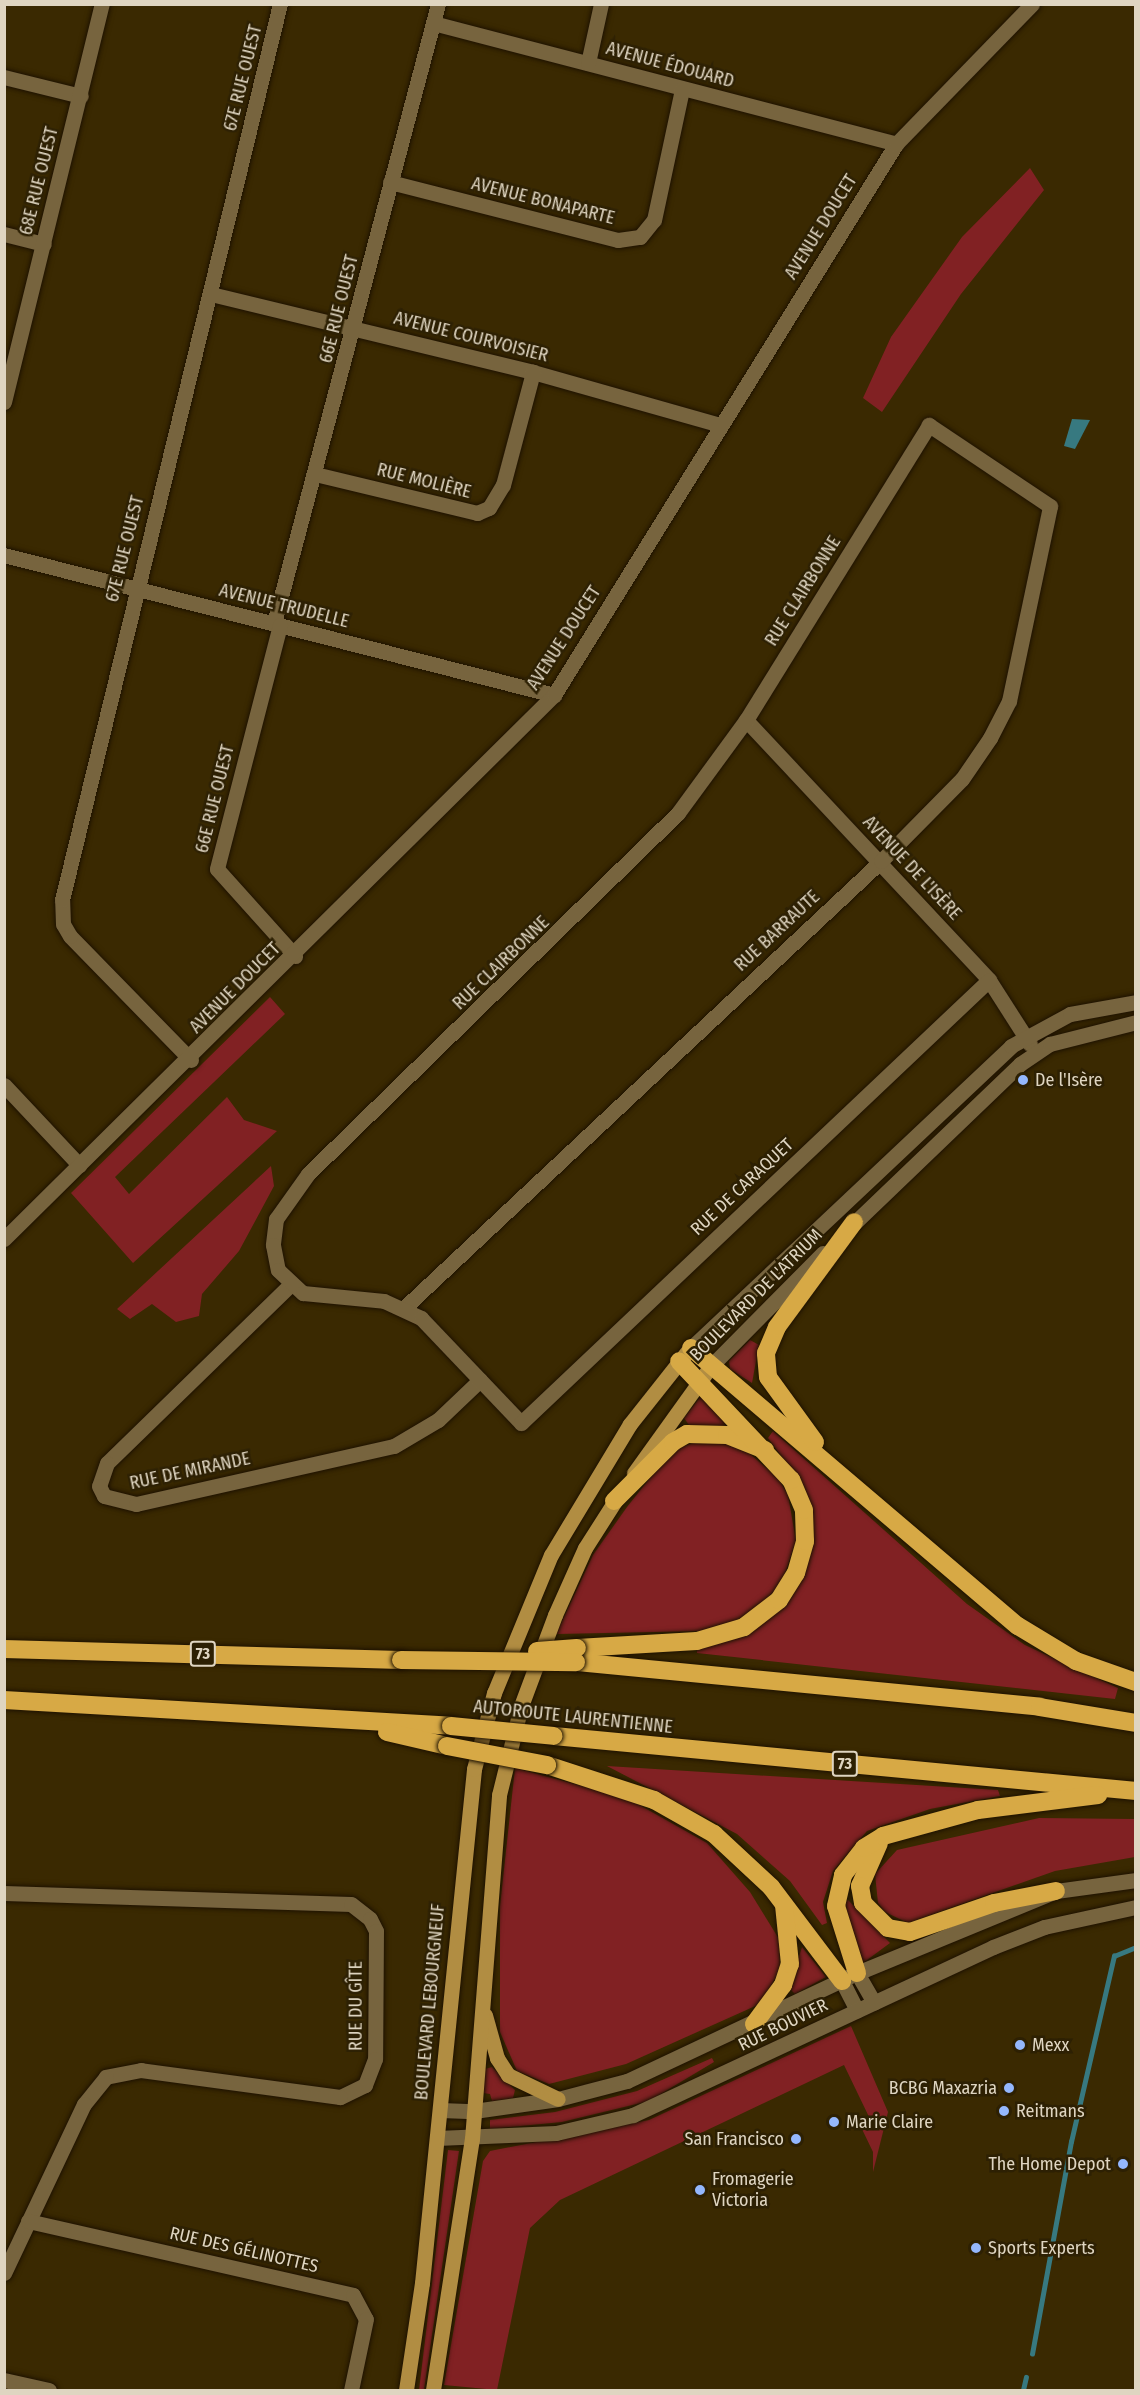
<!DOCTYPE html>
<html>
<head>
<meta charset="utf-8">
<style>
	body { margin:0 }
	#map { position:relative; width:1140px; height:2395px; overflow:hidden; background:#3a2901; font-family:"Fira Sans Condensed",sans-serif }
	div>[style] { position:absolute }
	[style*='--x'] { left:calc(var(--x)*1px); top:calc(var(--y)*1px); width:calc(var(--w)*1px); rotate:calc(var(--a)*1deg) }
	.green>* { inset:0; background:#812123 }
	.water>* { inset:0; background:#377980 }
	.stream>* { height:4.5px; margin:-2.25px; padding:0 2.25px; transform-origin:2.25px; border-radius:2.25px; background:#377980 }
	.roads { filter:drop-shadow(0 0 2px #1e1200) drop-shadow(0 0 2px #1e1200) }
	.minor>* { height:15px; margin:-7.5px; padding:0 7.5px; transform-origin:7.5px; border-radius:7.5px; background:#77643e }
	.major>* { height:15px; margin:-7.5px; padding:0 7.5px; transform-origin:7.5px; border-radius:7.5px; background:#b18d42 }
	.highway>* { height:18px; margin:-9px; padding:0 9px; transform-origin:9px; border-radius:9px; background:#d7a945 }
	.bridges { filter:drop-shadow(0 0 2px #1e1200) drop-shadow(0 0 2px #1e1200) }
	.highway-bridge>* { height:18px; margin:-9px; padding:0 9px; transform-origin:9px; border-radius:9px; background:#d7a945 }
	.dots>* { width:16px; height:16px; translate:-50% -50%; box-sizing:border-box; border:3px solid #2d2003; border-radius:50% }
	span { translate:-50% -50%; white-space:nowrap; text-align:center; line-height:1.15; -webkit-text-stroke:5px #2d2003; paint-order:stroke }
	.shield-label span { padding:2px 4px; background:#2d2003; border:2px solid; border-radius:4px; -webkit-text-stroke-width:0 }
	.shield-label { font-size:16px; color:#dfd5c1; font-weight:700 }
	.street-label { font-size:18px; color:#dfd5c1 }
	.poi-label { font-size:18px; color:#dfd5c1 }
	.left { translate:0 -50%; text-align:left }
	.right { translate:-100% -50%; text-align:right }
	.frame { position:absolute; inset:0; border:6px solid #dfd5c1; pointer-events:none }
</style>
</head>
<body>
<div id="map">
	<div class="green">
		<div style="clip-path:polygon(1030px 168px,1044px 190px,961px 294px,882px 412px,863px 398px,891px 337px,962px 237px)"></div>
		<div style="clip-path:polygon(270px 997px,285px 1014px,115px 1177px,129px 1194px,227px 1097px,244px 1120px,277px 1131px,133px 1263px,71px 1193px)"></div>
		<div style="clip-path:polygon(271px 1166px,274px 1186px,239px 1251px,202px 1294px,199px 1316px,176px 1322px,152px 1304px,130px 1319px,117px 1309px)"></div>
		<div style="clip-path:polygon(750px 1340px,759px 1345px,752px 1383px,730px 1369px,729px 1361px)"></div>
		<div style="clip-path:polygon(701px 1396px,728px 1419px,725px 1427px,689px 1425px,684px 1418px)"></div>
		<div style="clip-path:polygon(773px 1431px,967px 1604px,1025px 1645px,1118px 1688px,1115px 1699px,697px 1653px,697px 1645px,741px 1636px,779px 1611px,810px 1550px,814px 1531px,805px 1488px,768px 1438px)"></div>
		<div style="clip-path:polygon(705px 1439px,742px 1447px,778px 1478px,788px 1495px,796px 1541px,781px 1585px,749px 1616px,705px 1631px,556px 1634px,593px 1555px,627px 1507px,672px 1450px)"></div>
		<div style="clip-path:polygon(607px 1766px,998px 1790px,1000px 1796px,930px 1809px,867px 1831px,833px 1871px,823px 1902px,827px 1923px,822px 1925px,790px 1881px,737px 1834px)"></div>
		<div style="clip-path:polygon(515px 1768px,627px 1798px,707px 1843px,750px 1892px,779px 1939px,780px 1969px,762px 2003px,626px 2064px,549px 2084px,517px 2071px,500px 2032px,500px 1906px)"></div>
		<div style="clip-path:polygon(1039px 1818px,1135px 1819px,1135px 1857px,1055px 1871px,908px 1923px,885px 1912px,878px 1903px,875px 1874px,897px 1850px)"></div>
		<div style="clip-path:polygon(848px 1900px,890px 1943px,863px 1963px,843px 1903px)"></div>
		<div style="clip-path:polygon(802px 1947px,826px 1977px,795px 1994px,789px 1988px)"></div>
		<div style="clip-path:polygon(851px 2026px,888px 2112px,873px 2172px,873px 2152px,860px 2125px,870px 2119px,844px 2065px,560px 2200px,530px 2228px,497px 2390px,444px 2385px,483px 2161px,490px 2151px,649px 2120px)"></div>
		<div style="clip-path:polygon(712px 2058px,714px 2062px,649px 2101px,562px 2122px,490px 2129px,490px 2120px,555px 2112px,637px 2091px)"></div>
		<div style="clip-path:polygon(492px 2067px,515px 2090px,513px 2098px,492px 2101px,490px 2094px,483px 2093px,485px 2069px)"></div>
		<div style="clip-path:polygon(448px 2150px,459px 2151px,424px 2390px,419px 2390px)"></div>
	</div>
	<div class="water">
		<div style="clip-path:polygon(1072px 419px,1090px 420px,1075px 449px,1064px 446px)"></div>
	</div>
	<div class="stream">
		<div style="--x:1032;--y:2354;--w:216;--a:-79.6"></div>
		<div style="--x:1071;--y:2142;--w:191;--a:-77"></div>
		<div style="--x:1114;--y:1956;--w:24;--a:-22"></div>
		<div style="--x:1023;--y:2390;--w:13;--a:-77"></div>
	</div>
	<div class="roads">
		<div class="minor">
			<div style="--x:433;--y:23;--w:479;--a:14.6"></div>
			<div style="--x:588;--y:63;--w:60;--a:-77.6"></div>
			<div style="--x:4;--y:77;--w:79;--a:13.9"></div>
			<div style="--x:390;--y:182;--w:235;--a:14.3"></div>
			<div style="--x:618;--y:240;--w:22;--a:-8"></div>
			<div style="--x:640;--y:237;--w:22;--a:-51"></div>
			<div style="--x:654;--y:220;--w:134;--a:-77.9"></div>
			<div style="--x:4;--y:234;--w:41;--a:14"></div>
			<div style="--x:211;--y:294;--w:331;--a:13.6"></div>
			<div style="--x:533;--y:372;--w:194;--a:15.8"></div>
			<div style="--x:4;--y:402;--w:410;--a:-76.2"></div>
			<div style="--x:315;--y:474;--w:167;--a:13.5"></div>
			<div style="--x:477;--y:513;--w:13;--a:-23"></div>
			<div style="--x:489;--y:508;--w:27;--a:-59"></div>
			<div style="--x:503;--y:485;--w:117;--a:-75.1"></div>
			<div style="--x:4;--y:555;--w:568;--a:14.28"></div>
			<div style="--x:274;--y:623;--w:640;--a:-75.16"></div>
			<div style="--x:280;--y:625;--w:252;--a:104.5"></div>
			<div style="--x:217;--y:869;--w:117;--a:48.1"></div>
			<div style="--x:746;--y:720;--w:356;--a:46.9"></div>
			<div style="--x:989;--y:980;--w:76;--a:57.4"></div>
			<div style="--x:191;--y:1060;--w:173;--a:-134.3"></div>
			<div style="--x:70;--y:936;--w:14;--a:-120"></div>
			<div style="--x:63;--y:924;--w:24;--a:-92"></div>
			<div style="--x:62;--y:900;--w:922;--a:-76.33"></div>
			<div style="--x:4;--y:1085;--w:110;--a:46.8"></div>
			<div style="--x:847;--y:1230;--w:240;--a:-43.8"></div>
			<div style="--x:1020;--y:1064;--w:36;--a:-34"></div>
			<div style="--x:1050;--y:1044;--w:89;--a:-14.3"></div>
			<div style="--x:4;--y:1239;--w:774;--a:-44.69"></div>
			<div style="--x:554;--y:695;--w:649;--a:-58.17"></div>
			<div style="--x:896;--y:144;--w:195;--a:-45.8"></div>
			<div style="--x:290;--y:1285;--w:255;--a:135.8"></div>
			<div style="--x:107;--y:1463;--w:24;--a:109"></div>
			<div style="--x:99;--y:1486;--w:11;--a:63"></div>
			<div style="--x:104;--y:1496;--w:33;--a:14"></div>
			<div style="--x:136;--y:1504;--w:264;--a:-12.7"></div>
			<div style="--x:394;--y:1446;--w:51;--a:-30.6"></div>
			<div style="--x:438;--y:1420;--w:58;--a:-43.6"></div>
			<div style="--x:404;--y:1308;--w:654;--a:-43.14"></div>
			<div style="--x:881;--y:861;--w:115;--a:-45.4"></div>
			<div style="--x:962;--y:779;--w:50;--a:-55.7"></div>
			<div style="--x:990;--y:738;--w:42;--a:-62.8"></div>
			<div style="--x:1009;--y:701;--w:199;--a:-78.1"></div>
			<div style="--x:1050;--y:506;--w:146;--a:-146.2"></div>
			<div style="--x:929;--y:425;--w:347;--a:121.8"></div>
			<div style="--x:746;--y:720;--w:115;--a:126.2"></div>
			<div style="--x:678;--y:813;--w:517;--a:135.71"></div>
			<div style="--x:308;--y:1174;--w:55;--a:125.4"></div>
			<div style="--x:276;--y:1219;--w:26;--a:97"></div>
			<div style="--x:273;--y:1245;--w:25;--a:79"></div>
			<div style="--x:278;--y:1270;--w:34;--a:43"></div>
			<div style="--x:303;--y:1293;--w:81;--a:5.6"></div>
			<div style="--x:384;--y:1301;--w:41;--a:24.7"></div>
			<div style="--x:421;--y:1318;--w:145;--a:46.4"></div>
			<div style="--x:521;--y:1423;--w:644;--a:-43.43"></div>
			<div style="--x:691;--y:1348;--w:440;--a:-43.3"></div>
			<div style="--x:1011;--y:1046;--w:67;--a:-28.5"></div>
			<div style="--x:1070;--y:1014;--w:67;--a:-10.3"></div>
			<div style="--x:711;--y:1366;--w:159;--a:-45.3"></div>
			<div style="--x:4;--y:1893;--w:347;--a:1.8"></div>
			<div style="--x:351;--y:1904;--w:24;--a:38"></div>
			<div style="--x:370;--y:1919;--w:13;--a:63"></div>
			<div style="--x:376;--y:1931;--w:128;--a:90.4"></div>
			<div style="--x:375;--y:2059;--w:28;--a:111"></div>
			<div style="--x:365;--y:2085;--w:28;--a:154"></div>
			<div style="--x:340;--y:2097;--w:201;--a:-172.3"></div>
			<div style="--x:141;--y:2070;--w:36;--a:169"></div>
			<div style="--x:106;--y:2077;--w:35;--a:129"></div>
			<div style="--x:84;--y:2104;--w:187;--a:115.3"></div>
			<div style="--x:857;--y:1973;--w:34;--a:60"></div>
			<div style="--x:842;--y:1981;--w:33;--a:63"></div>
			<div style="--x:440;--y:2110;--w:34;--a:2"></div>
			<div style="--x:474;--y:2111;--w:85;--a:-8.1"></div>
			<div style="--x:558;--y:2099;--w:71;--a:-14.6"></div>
			<div style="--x:627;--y:2081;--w:254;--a:-25.2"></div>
			<div style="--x:857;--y:1973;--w:215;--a:-22.4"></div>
			<div style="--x:1056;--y:1891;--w:81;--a:-7.8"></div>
			<div style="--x:437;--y:2138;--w:119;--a:-2.4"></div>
			<div style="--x:556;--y:2133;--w:79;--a:-13.2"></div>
			<div style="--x:633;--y:2115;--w:397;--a:-25"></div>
			<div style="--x:993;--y:1947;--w:55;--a:-21.4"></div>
			<div style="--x:1044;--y:1927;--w:94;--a:-12.3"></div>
			<div style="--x:28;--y:2221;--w:333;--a:12.8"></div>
			<div style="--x:353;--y:2295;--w:27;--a:62"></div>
			<div style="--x:366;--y:2319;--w:73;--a:101.9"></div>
			<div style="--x:4;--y:2380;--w:46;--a:12.5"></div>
		</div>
		<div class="major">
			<div style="--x:634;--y:1473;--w:132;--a:-54.3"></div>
			<div style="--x:485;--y:2015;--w:45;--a:74.4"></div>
			<div style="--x:497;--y:2058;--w:20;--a:57"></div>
			<div style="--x:508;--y:2075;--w:55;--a:25.6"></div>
			<div style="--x:406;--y:2390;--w:108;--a:-81.5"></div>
			<div style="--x:422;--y:2283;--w:517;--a:-84.22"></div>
			<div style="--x:474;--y:1769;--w:79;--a:-75.3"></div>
			<div style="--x:494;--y:1693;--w:149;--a:-67.6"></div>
			<div style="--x:551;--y:1555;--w:153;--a:-58.9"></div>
			<div style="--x:630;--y:1424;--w:92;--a:-51.6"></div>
			<div style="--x:433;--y:2390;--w:254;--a:-81.2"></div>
			<div style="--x:472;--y:2139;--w:345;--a:-85.5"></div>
			<div style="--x:499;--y:1795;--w:92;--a:-76.1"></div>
			<div style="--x:521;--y:1706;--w:97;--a:-69.5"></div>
			<div style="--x:555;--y:1615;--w:73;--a:-65.9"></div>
			<div style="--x:585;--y:1548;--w:65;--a:-57.5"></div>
		</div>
		<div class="highway">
			<div style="--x:691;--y:1348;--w:429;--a:40.4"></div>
			<div style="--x:1018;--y:1626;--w:68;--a:31.1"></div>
			<div style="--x:1076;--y:1661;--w:64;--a:19.3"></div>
			<div style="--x:815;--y:1442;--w:80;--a:-125.9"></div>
			<div style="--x:768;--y:1377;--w:24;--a:-95"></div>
			<div style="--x:766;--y:1353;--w:28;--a:-67"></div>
			<div style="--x:777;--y:1327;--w:130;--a:-53.7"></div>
			<div style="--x:614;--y:1501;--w:83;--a:-45"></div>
			<div style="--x:673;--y:1442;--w:16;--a:-30"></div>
			<div style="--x:687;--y:1434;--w:40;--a:1.4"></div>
			<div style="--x:727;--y:1435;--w:41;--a:21.5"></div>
			<div style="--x:577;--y:1648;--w:120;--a:-3.3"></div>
			<div style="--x:697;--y:1641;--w:49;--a:-16.6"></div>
			<div style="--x:744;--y:1627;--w:44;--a:-37.6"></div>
			<div style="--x:779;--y:1600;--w:32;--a:-58"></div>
			<div style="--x:796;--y:1573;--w:33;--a:-74"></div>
			<div style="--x:805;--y:1541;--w:31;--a:-92"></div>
			<div style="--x:804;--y:1510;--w:33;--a:-113"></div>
			<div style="--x:791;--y:1480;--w:163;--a:-133.3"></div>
			<div style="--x:4;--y:1649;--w:397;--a:1.6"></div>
			<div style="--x:576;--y:1662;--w:466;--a:5.5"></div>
			<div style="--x:1040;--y:1707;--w:97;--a:9.5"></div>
			<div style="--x:4;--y:1700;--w:448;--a:3.3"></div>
			<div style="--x:387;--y:1732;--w:62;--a:13.1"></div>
			<div style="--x:554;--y:1736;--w:585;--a:5.4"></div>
			<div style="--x:547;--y:1765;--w:113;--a:18.1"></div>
			<div style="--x:654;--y:1800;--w:69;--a:29.5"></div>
			<div style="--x:714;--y:1834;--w:78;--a:42.9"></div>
			<div style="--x:771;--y:1887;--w:118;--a:52.9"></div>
			<div style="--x:879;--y:1843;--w:47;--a:113.8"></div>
			<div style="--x:860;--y:1886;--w:17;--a:80"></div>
			<div style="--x:863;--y:1903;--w:35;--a:45"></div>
			<div style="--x:888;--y:1928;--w:22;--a:10"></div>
			<div style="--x:910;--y:1932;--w:89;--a:-19"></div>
			<div style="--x:994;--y:1903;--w:63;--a:-11"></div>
			<div style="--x:857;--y:1973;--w:70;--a:-107.4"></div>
			<div style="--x:836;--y:1906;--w:32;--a:-77"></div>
			<div style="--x:843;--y:1875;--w:34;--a:-52"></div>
			<div style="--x:864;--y:1848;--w:22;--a:-32"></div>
			<div style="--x:883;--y:1836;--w:98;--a:-15.3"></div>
			<div style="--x:978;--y:1810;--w:121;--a:-7.1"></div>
			<div style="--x:754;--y:2024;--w:49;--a:-53.4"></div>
			<div style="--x:783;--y:1985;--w:22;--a:-72"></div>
			<div style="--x:790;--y:1964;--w:59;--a:-95.8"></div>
		</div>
	</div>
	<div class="bridges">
		<div class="highway-bridge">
			<div style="--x:537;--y:1651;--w:40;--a:-4.3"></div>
			<div style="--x:401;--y:1660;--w:175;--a:0.7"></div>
			<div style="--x:451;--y:1726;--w:103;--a:5.5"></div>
			<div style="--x:447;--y:1746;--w:102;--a:10.8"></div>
		</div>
	</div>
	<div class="dots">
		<div style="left:1023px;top:1080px;background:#94b7fd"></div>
		<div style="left:1020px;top:2045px;background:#94b7fd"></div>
		<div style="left:1009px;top:2088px;background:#94b7fd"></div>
		<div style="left:1004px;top:2111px;background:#94b7fd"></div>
		<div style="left:834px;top:2122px;background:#94b7fd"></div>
		<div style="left:796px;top:2139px;background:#94b7fd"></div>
		<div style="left:1123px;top:2164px;background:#94b7fd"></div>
		<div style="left:700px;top:2190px;background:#94b7fd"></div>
		<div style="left:976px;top:2248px;background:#94b7fd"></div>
	</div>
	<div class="shield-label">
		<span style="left:203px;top:1654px">73</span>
		<span style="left:845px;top:1764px">73</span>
	</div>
	<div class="street-label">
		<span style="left:670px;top:65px;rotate:15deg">AVENUE ÉDOUARD</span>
		<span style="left:243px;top:78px;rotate:-76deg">67E RUE OUEST</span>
		<span style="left:39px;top:181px;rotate:-76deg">68E RUE OUEST</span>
		<span style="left:543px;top:201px;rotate:14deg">AVENUE BONAPARTE</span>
		<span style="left:821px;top:227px;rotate:-58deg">AVENUE DOUCET</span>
		<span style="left:339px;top:309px;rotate:-76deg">66E RUE OUEST</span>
		<span style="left:471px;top:337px;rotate:14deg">AVENUE COURVOISIER</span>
		<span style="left:424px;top:481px;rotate:14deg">RUE MOLIÈRE</span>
		<span style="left:125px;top:549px;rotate:-76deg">67E RUE OUEST</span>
		<span style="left:803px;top:591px;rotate:-58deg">RUE CLAIRBONNE</span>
		<span style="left:284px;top:606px;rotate:14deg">AVENUE TRUDELLE</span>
		<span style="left:564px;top:638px;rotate:-57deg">AVENUE DOUCET</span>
		<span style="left:215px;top:799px;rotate:-76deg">66E RUE OUEST</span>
		<span style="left:912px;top:868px;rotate:47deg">AVENUE DE L'ISÈRE</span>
		<span style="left:777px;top:931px;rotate:-43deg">RUE BARRAUTE</span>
		<span style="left:501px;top:963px;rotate:-44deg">RUE CLAIRBONNE</span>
		<span style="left:235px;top:988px;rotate:-45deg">AVENUE DOUCET</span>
		<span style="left:742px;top:1187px;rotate:-43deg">RUE DE CARAQUET</span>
		<span style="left:756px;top:1295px;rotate:-45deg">BOULEVARD DE L'ATRIUM</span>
		<span style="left:190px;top:1471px;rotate:-12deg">RUE DE MIRANDE</span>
		<span style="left:573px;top:1717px;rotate:6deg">AUTOROUTE LAURENTIENNE</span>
		<span style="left:430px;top:2002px;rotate:-85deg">BOULEVARD LEBOURGNEUF</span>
		<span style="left:356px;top:2006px;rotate:-90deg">RUE DU GÎTE</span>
		<span style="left:783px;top:2025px;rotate:-26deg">RUE BOUVIER</span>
		<span style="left:244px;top:2250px;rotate:13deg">RUE DES GÉLINOTTES</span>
	</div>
	<div class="poi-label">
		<span class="left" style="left:1035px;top:1080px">De l'Isère</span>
		<span class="left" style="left:1032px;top:2045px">Mexx</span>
		<span class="right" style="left:997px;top:2088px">BCBG Maxazria</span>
		<span class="left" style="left:1016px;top:2111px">Reitmans</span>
		<span class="left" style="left:846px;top:2122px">Marie Claire</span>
		<span class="right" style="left:784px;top:2139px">San Francisco</span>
		<span class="right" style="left:1111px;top:2164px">The Home Depot</span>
		<span class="left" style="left:712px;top:2190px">Fromagerie<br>Victoria</span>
		<span class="left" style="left:988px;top:2248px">Sports Experts</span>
	</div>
	<div class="frame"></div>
</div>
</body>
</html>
